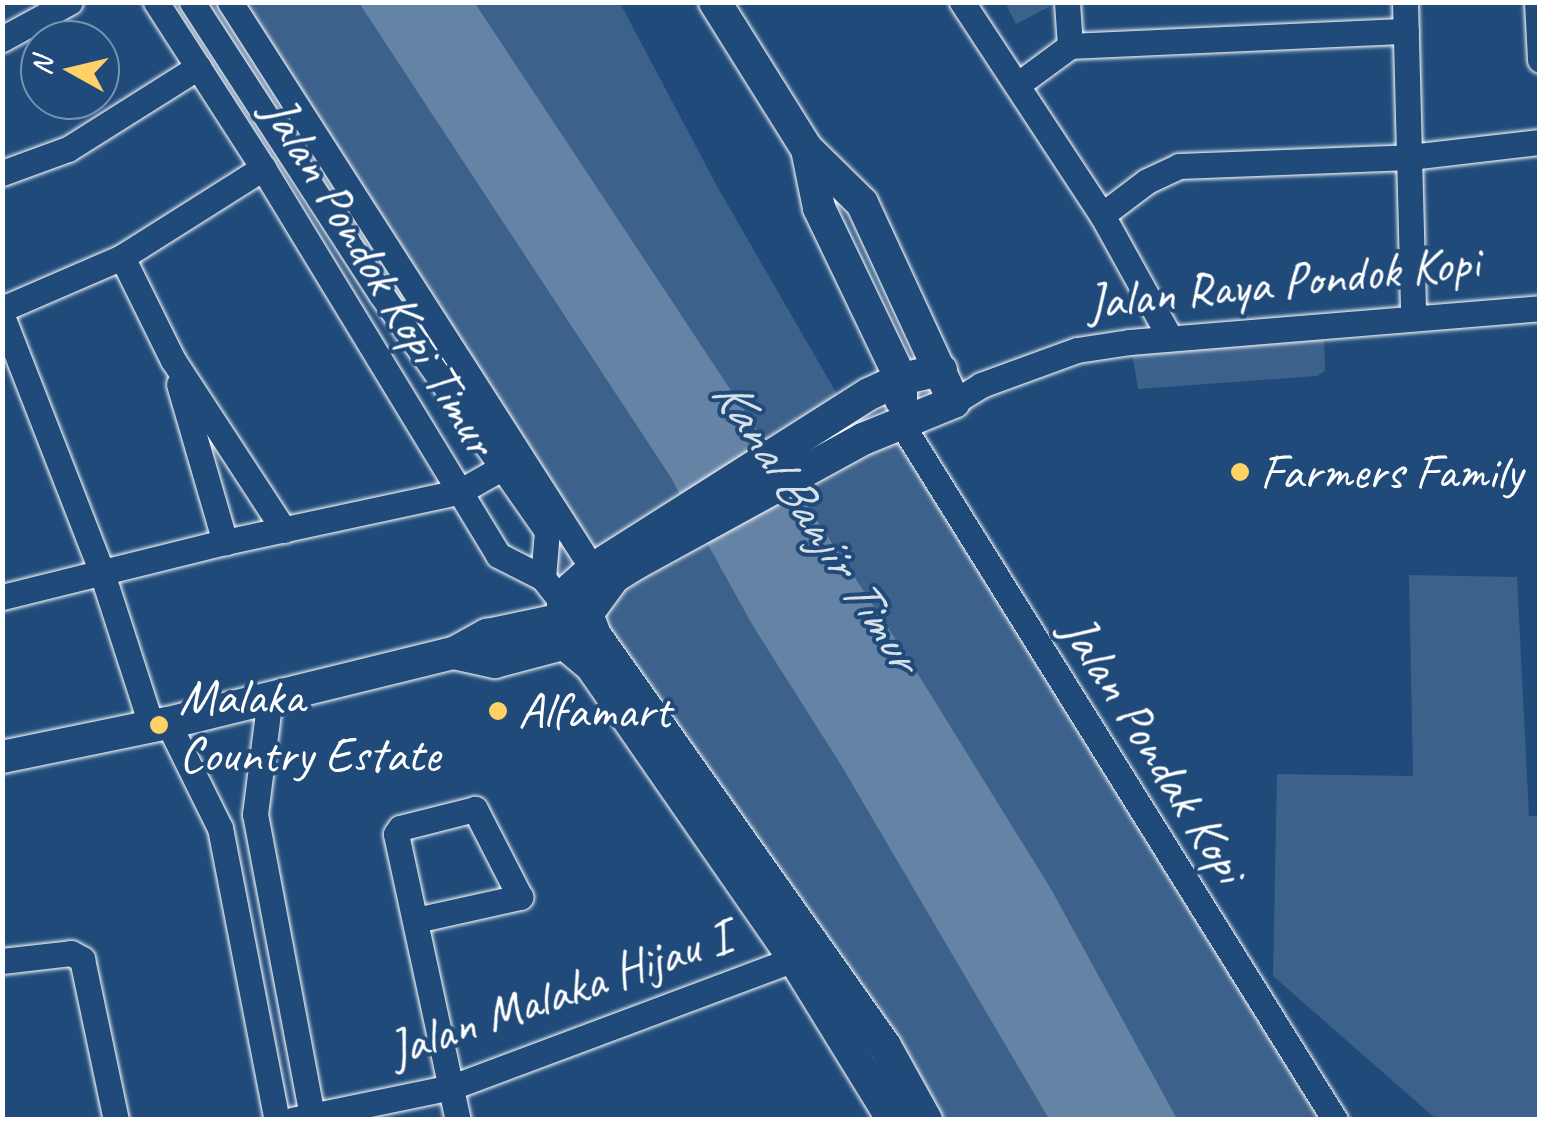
<!DOCTYPE html>
<html>
<head>
<meta charset="utf-8">
<style>
	body { margin:0 }
	#map { position:relative; width:1542px; height:1122px; overflow:hidden; background:#1f4a7a; font-family:Caveat,sans-serif }
	div>[style] { position:absolute }
	[style*='--x'] { left:calc(var(--x)*1px); top:calc(var(--y)*1px); width:calc(var(--w)*1px); rotate:calc(var(--a)*1deg) }
	.green>* { inset:0; background:#3c618b }
	.water>* { inset:0; background:#6583a4 }
	.roads { filter:drop-shadow(0 0 2px #fff) drop-shadow(0 0 2px #fff) }
	.minor>* { height:25px; margin:-12.5px; padding:0 12.5px; transform-origin:12.5px; border-radius:12.5px; background:#1f4a7a }
	.major>* { height:32px; margin:-16px; padding:0 16px; transform-origin:16px; border-radius:16px; background:#1f4a7a }
	.dots>* { width:28px; height:28px; translate:-50% -50%; box-sizing:border-box; border:5px solid #1f4a7a; border-radius:50% }
	span { translate:-50% -50%; white-space:nowrap; text-align:center; line-height:1.15; -webkit-text-stroke:8px #1f4a7a; paint-order:stroke }
	.street-label { font-size:50px; color:#fff }
	.poi-label { font-size:50px; color:#fff }
	.left { translate:0 -50%; text-align:left }
	.water-label { font-size:52px; color:#d8e0e8; font-style:italic }
	.frame { position:absolute; inset:0; border:5px solid #fff; pointer-events:none }
	.north { position:absolute; left:20px; top:20px; width:100px; height:100px; box-sizing:border-box; background:#1f4a7a; border:2px solid #7992af; border-radius:50%; rotate:278deg; font-size:28px; font-weight:700; line-height:40px; text-align:center; color:#fff }
	.north::after { content:''; display:block; margin:auto; width:35px; height:45px; background:#ffd166; clip-path:polygon(50% 0,100% 100%,50% 72%,0 100%) }
</style>
</head>
<body>
<div id="map">
	<div class="green">
		<div style="clip-path:polygon(192px 3px,359px 3px,689px 506px,548px 589px,547px 531px)"></div>
		<div style="clip-path:polygon(475px 3px,620px 3px,718px 188px,845px 408px,775px 457px)"></div>
		<div style="clip-path:polygon(1005px 3px,1049px 3px,1051px 6px,1016px 24px)"></div>
		<div style="clip-path:polygon(1324px 326px,1325px 371px,1317px 376px,1138px 389px,1130px 342px)"></div>
		<div style="clip-path:polygon(901px 423px,1335px 1119px,926px 1119px,595px 635px,614px 577px)"></div>
		<div style="clip-path:polygon(1409px 575px,1517px 577px,1529px 816px,1540px 816px,1539px 1119px,1436px 1119px,1273px 976px,1277px 774px,1413px 776px)"></div>
	</div>
	<div class="water">
		<div style="clip-path:polygon(359px 3px,475px 3px,908px 658px,1051px 889px,1177px 1119px,1049px 1119px,841px 765px,753px 626px,671px 478px)"></div>
	</div>
	<div class="roads">
		<div class="minor">
			<div style="--x:156;--y:2;--w:197;--a:57.2"></div>
			<div style="--x:263;--y:168;--w:453;--a:58.7"></div>
			<div style="--x:498;--y:555;--w:51;--a:27.1"></div>
			<div style="--x:192;--y:2;--w:348;--a:57.1"></div>
			<div style="--x:381;--y:294;--w:289;--a:55"></div>
			<div style="--x:547;--y:531;--w:47;--a:94.9"></div>
			<div style="--x:543;--y:578;--w:33;--a:52"></div>
			<div style="--x:230;--y:2;--w:655;--a:57.4"></div>
			<div style="--x:962;--y:2;--w:255;--a:56.7"></div>
			<div style="--x:1102;--y:215;--w:138;--a:61"></div>
			<div style="--x:1067;--y:2;--w:44;--a:86.1"></div>
			<div style="--x:1405;--y:2;--w:315;--a:88.5"></div>
			<div style="--x:1537;--y:2;--w:58;--a:87"></div>
			<div style="--x:2;--y:39;--w:77;--a:-28.6"></div>
			<div style="--x:1017;--y:85;--w:66;--a:-36.3"></div>
			<div style="--x:1070;--y:46;--w:336;--a:-2.6"></div>
			<div style="--x:2;--y:173;--w:70;--a:-20"></div>
			<div style="--x:68;--y:149;--w:154;--a:-32.2"></div>
			<div style="--x:1102;--y:215;--w:56;--a:-37.1"></div>
			<div style="--x:1147;--y:181;--w:35;--a:-25"></div>
			<div style="--x:1179;--y:166;--w:231;--a:-2.2"></div>
			<div style="--x:1410;--y:157;--w:131;--a:-6.6"></div>
			<div style="--x:122;--y:257;--w:115;--a:63.7"></div>
			<div style="--x:173;--y:360;--w:203;--a:56.9"></div>
			<div style="--x:2;--y:309;--w:131;--a:-23.4"></div>
			<div style="--x:122;--y:257;--w:167;--a:-32.3"></div>
			<div style="--x:2;--y:316;--w:276;--a:68.7"></div>
			<div style="--x:102;--y:573;--w:160;--a:72.1"></div>
			<div style="--x:179;--y:384;--w:165;--a:73.8"></div>
			<div style="--x:954;--y:402;--w:32;--a:-32"></div>
			<div style="--x:981;--y:385;--w:102;--a:-20"></div>
			<div style="--x:1077;--y:350;--w:54;--a:-8.6"></div>
			<div style="--x:1130;--y:342;--w:411;--a:-4.7"></div>
			<div style="--x:901;--y:423;--w:821;--a:58.09"></div>
			<div style="--x:2;--y:597;--w:230;--a:-13.9"></div>
			<div style="--x:225;--y:542;--w:239;--a:-12.1"></div>
			<div style="--x:459;--y:492;--w:53;--a:-29.5"></div>
			<div style="--x:270;--y:697;--w:118;--a:97.3"></div>
			<div style="--x:255;--y:814;--w:311;--a:79.3"></div>
			<div style="--x:168;--y:723;--w:117;--a:63.7"></div>
			<div style="--x:220;--y:828;--w:298;--a:79"></div>
			<div style="--x:416;--y:920;--w:107;--a:-12.5"></div>
			<div style="--x:520;--y:897;--w:99;--a:-117.1"></div>
			<div style="--x:475;--y:809;--w:77;--a:165.8"></div>
			<div style="--x:400;--y:828;--w:7;--a:124"></div>
			<div style="--x:396;--y:834;--w:293;--a:77.8"></div>
			<div style="--x:2;--y:961;--w:69;--a:-6.6"></div>
			<div style="--x:71;--y:953;--w:13;--a:29"></div>
			<div style="--x:82;--y:959;--w:165;--a:78.1"></div>
			<div style="--x:292;--y:1120;--w:163;--a:-11.7"></div>
			<div style="--x:452;--y:1087;--w:365;--a:-20.5"></div>
		</div>
		<div class="major">
			<div style="--x:715;--y:2;--w:173;--a:58"></div>
			<div style="--x:807;--y:149;--w:77;--a:44.5"></div>
			<div style="--x:862;--y:203;--w:219;--a:65.2"></div>
			<div style="--x:954;--y:402;--w:98;--a:157.9"></div>
			<div style="--x:863;--y:439;--w:260;--a:151.3"></div>
			<div style="--x:635;--y:564;--w:25;--a:148"></div>
			<div style="--x:614;--y:577;--w:46;--a:126.1"></div>
			<div style="--x:587;--y:614;--w:22;--a:69"></div>
			<div style="--x:595;--y:635;--w:503;--a:54.79"></div>
			<div style="--x:885;--y:1046;--w:85;--a:61"></div>
			<div style="--x:807;--y:149;--w:60;--a:78.5"></div>
			<div style="--x:819;--y:208;--w:190;--a:64.4"></div>
			<div style="--x:901;--y:379;--w:21;--a:90"></div>
			<div style="--x:564;--y:634;--w:30;--a:-92"></div>
			<div style="--x:563;--y:604;--w:18;--a:-61"></div>
			<div style="--x:572;--y:588;--w:28;--a:-42"></div>
			<div style="--x:593;--y:569;--w:327;--a:-32.4"></div>
			<div style="--x:869;--y:394;--w:35;--a:-25"></div>
			<div style="--x:901;--y:379;--w:41;--a:-12.7"></div>
			<div style="--x:565;--y:644;--w:35;--a:40"></div>
			<div style="--x:592;--y:667;--w:355;--a:55.3"></div>
			<div style="--x:794;--y:959;--w:189;--a:58.4"></div>
			<div style="--x:454;--y:653;--w:42;--a:12.4"></div>
			<div style="--x:495;--y:662;--w:94;--a:-14.8"></div>
			<div style="--x:2;--y:757;--w:169;--a:-11.6"></div>
			<div style="--x:168;--y:723;--w:294;--a:-13.8"></div>
			<div style="--x:454;--y:653;--w:38;--a:-29"></div>
			<div style="--x:487;--y:635;--w:102;--a:-11.9"></div>
		</div>
	</div>
	<div class="dots">
		<div style="left:1240px;top:472px;background:#ffd166"></div>
		<div style="left:498px;top:711px;background:#ffd166"></div>
		<div style="left:159px;top:725px;background:#ffd166"></div>
	</div>
	<div class="street-label">
		<span style="left:380px;top:276px;rotate:59deg">Jalan Pondok Kopi Timur</span>
		<span style="left:1283px;top:282px;rotate:-6deg">Jalan Raya Pondok Kopi</span>
		<span style="left:1154px;top:749px;rotate:58deg">Jalan Pondak Kopi</span>
		<span style="left:559px;top:993px;rotate:-19deg">Jalan Malaka Hijau I</span>
	</div>
	<div class="poi-label">
		<span class="left" style="left:1260px;top:472px">Farmers Family</span>
		<span class="left" style="left:179px;top:725px">Malaka<br>Country Estate</span>
		<span class="left" style="left:518px;top:711px">Alfamart</span>
	</div>
	<div class="water-label">
		<span style="left:816px;top:524px;rotate:57deg">Kanal Banjir Timur</span>
	</div>
	<div class="frame"></div>
	<div class="north">N</div>
</div>
</body>
</html>
